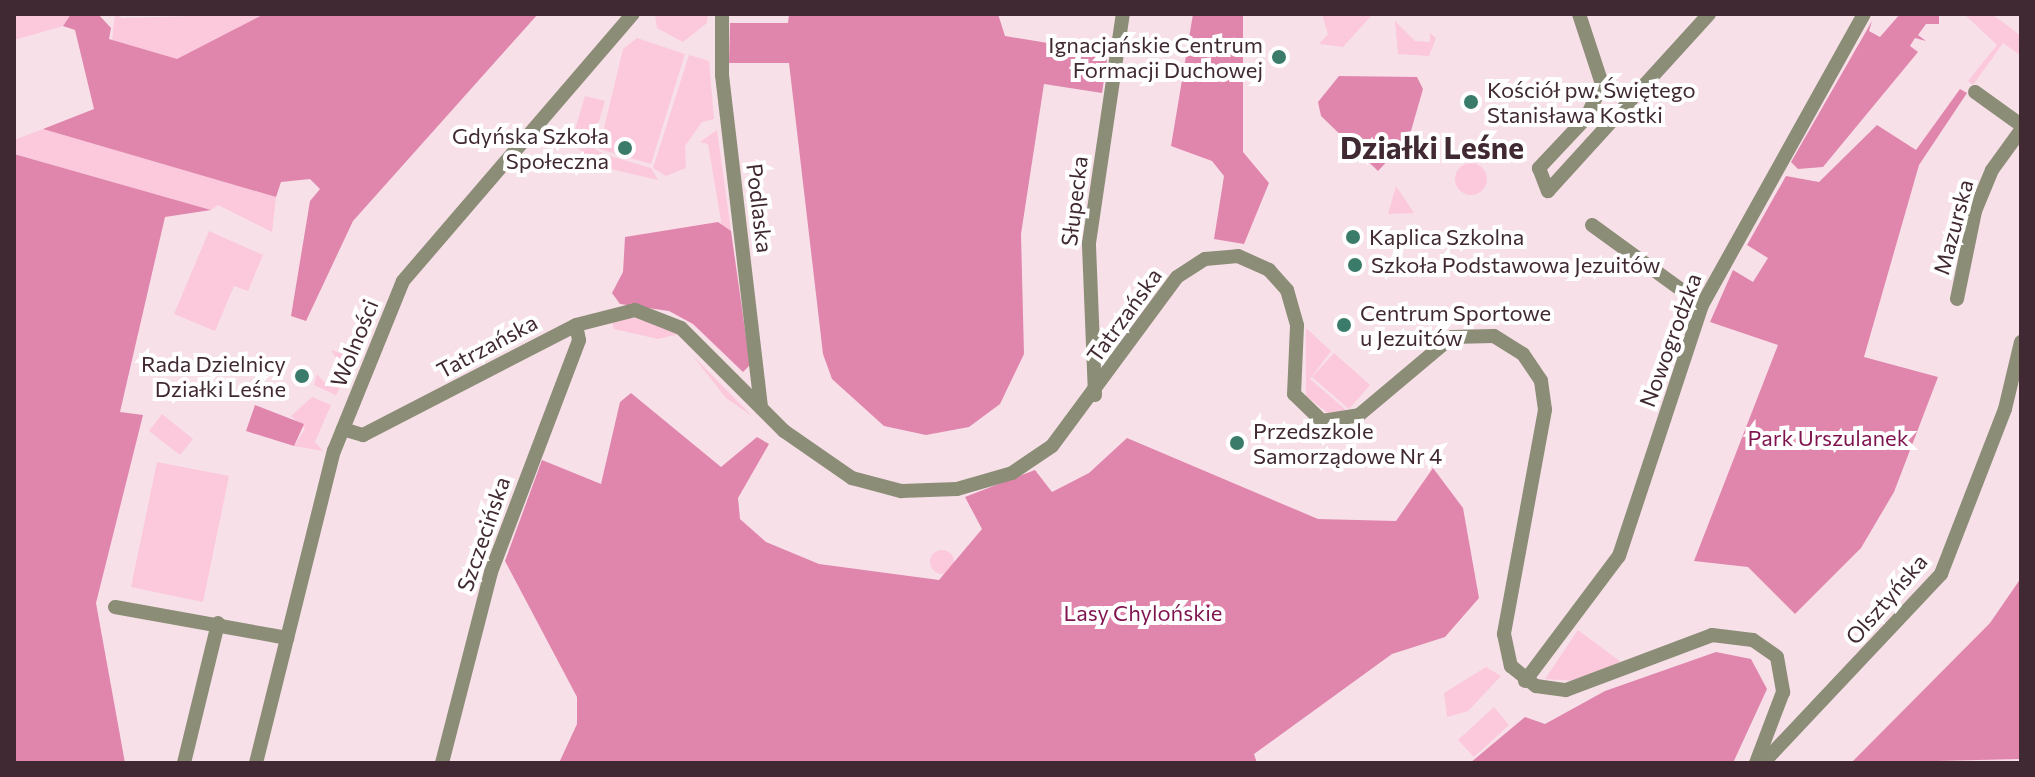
<!DOCTYPE html>
<html>
<head>
<meta charset="utf-8">
<style>
	body { margin:0 }
	#map { position:relative; width:2035px; height:777px; overflow:hidden; background:#f8e0e9; font-family:Commissioner,sans-serif }
	div>[style] { position:absolute }
	[style*='--x'] { left:calc(var(--x)*1px); top:calc(var(--y)*1px); width:calc(var(--w)*1px); rotate:calc(var(--a)*1deg) }
	.green>* { inset:0; background:#fbc8dc }
	.round { border-radius:50% }
	.forest>* { inset:0; background:#e086ad }
	.street>* { height:14px; margin:-7px; padding:0 7px; transform-origin:7px; border-radius:7px; background:#8b8d77 }
	.dots>* { width:22px; height:22px; translate:-50% -50%; box-sizing:border-box; border:4px solid #fff; border-radius:50% }
	span { translate:-50% -50%; white-space:nowrap; text-align:center; line-height:1.15; -webkit-text-stroke:8px #fff; paint-order:stroke }
	.poi-label { font-size:22px; color:#402932 }
	.right { translate:-100% -50%; text-align:right }
	.left { translate:0 -50%; text-align:left }
	.street-label { font-size:22px; color:#402932 }
	.park-label { font-size:22px; color:#7f144f }
	.district-label { font-size:30px; color:#402932; font-weight:700 }
	.frame { position:absolute; inset:0; border:16px solid #402932; pointer-events:none }
</style>
</head>
<body>
<div id="map">
	<div class="green">
		<div style="clip-path:polygon(71px 14px,63px 26px,14px 40px,14px 15px)"></div>
		<div style="clip-path:polygon(115px 14px,122px 18px,264px 14px,178px 60px,112px 40px)"></div>
		<div style="clip-path:polygon(655px 14px,708px 14px,707px 23px,683px 42px,657px 28px)"></div>
		<div style="clip-path:polygon(1322px 14px,1373px 14px,1343px 47px,1319px 44px,1328px 34px)"></div>
		<div style="clip-path:polygon(1964px 14px,1992px 14px,2021px 36px,2021px 56px,2003px 43px,1973px 85px,1968px 81px,1997px 45px)"></div>
		<div style="clip-path:polygon(1395px 21px,1415px 41px,1430px 42px,1430px 33px,1436px 38px,1429px 56px,1398px 54px)"></div>
		<div style="clip-path:polygon(637px 38px,685px 54px,651px 164px,599px 149px,623px 49px)"></div>
		<div style="clip-path:polygon(689px 55px,709px 61px,714px 119px,702px 122px,685px 146px,686px 168px,666px 176px,653px 168px)"></div>
		<div style="clip-path:polygon(585px 96px,605px 101px,594px 138px,574px 133px)"></div>
		<div style="clip-path:polygon(43px 129px,276px 197px,272px 232px,218px 205px,211px 210px,14px 154px,14px 140px)"></div>
		<div style="clip-path:polygon(564px 130px,602px 153px,598px 165px,560px 133px)"></div>
		<div style="clip-path:polygon(717px 130px,731px 231px,723px 233px,708px 144px,700px 142px)"></div>
		<div style="clip-path:polygon(610px 156px,651px 168px,658px 180px,606px 168px)"></div>
		<div class="round" style="left:1455px;top:163px;width:32px;height:32px"></div>
		<div style="clip-path:polygon(1396px 186px,1414px 213px,1388px 214px)"></div>
		<div style="clip-path:polygon(209px 231px,263px 255px,248px 291px,234px 286px,215px 331px,174px 314px)"></div>
		<div style="clip-path:polygon(636px 318px,679px 334px,658px 339px,614px 329px,611px 319px)"></div>
		<div style="clip-path:polygon(1306px 328px,1331px 351px,1310px 379px,1347px 411px,1328px 413px,1306px 396px)"></div>
		<div style="clip-path:polygon(331px 350px,356px 358px,336px 395px,314px 385px,317px 374px,326px 384px,336px 358px)"></div>
		<div style="clip-path:polygon(1334px 353px,1370px 385px,1349px 409px,1312px 377px)"></div>
		<div style="clip-path:polygon(692px 355px,752px 416px,726px 398px)"></div>
		<div style="clip-path:polygon(312px 397px,331px 405px,315px 442px,323px 451px,294px 446px,305px 429px,291px 416px)"></div>
		<div style="clip-path:polygon(162px 414px,193px 439px,180px 455px,149px 431px)"></div>
		<div style="clip-path:polygon(157px 462px,229px 476px,203px 602px,131px 587px)"></div>
		<div class="round" style="left:930px;top:550px;width:24px;height:24px"></div>
		<div style="clip-path:polygon(1578px 630px,1621px 662px,1577px 681px,1545px 679px)"></div>
		<div style="clip-path:polygon(1486px 667px,1501px 676px,1468px 711px,1447px 717px,1444px 693px)"></div>
		<div style="clip-path:polygon(1494px 707px,1509px 725px,1474px 757px,1458px 740px)"></div>
	</div>
	<div class="forest">
		<div style="clip-path:polygon(71px 14px,98px 14px,111px 28px,109px 39px,177px 59px,264px 14px,538px 14px,353px 221px,306px 321px,291px 316px,310px 201px,320px 189px,310px 179px,281px 182px,276px 197px,43px 129px,94px 109px,75px 30px,63px 26px)"></div>
		<div style="clip-path:polygon(789px 14px,998px 14px,1005px 36px,1108px 53px,1102px 93px,1044px 84px,1021px 234px,1024px 354px,1000px 404px,969px 427px,926px 435px,884px 426px,832px 379px,823px 354px,789px 63px,729px 63px,730px 23px,788px 23px)"></div>
		<div style="clip-path:polygon(1193px 14px,1243px 14px,1243px 152px,1269px 183px,1244px 244px,1214px 239px,1224px 176px,1212px 161px,1171px 146px)"></div>
		<div style="clip-path:polygon(1900px 14px,1939px 14px,1939px 24px,1926px 24px,1918px 35px,1926px 41px,1915px 38px,1910px 46px,1918px 52px,1823px 167px,1798px 169px,1791px 162px,1872px 21px,1869px 31px,1880px 37px)"></div>
		<div style="clip-path:polygon(1339px 76px,1417px 77px,1423px 89px,1409px 138px,1378px 171px,1321px 116px,1318px 102px)"></div>
		<div style="clip-path:polygon(1960px 89px,1967px 93px,1919px 165px,1864px 357px,1938px 377px,1894px 492px,1861px 548px,1795px 614px,1748px 567px,1694px 561px,1778px 345px,1710px 322px,1733px 270px,1753px 282px,1768px 258px,1747px 245px,1786px 176px,1819px 182px,1877px 125px,1916px 150px)"></div>
		<div style="clip-path:polygon(14px 154px,211px 210px,165px 217px,120px 412px,143px 415px,96px 603px,125px 763px,14px 763px)"></div>
		<div style="clip-path:polygon(718px 222px,731px 231px,750px 365px,743px 372px,693px 324px,669px 311px,620px 304px,612px 293px,623px 272px,625px 237px)"></div>
		<div style="clip-path:polygon(631px 393px,721px 467px,757px 437px,769px 444px,738px 498px,740px 519px,766px 542px,819px 564px,939px 580px,982px 529px,965px 497px,1035px 470px,1052px 492px,1089px 473px,1127px 438px,1318px 519px,1396px 521px,1433px 468px,1463px 508px,1479px 598px,1445px 637px,1392px 654px,1254px 754px,1257px 763px,559px 763px,577px 724px,577px 697px,505px 561px,542px 460px,601px 484px,620px 402px)"></div>
		<div style="clip-path:polygon(255px 405px,304px 424px,294px 446px,246px 431px)"></div>
		<div style="clip-path:polygon(2021px 578px,2021px 759px,1851px 763px,1990px 623px)"></div>
		<div style="clip-path:polygon(1716px 652px,1751px 659px,1767px 689px,1733px 763px,1470px 763px,1525px 717px,1545px 724px,1605px 691px)"></div>
	</div>
	<div class="street">
		<div style="--x:722;--y:14;--w:61;--a:90"></div>
		<div style="--x:722;--y:75;--w:335;--a:83.3"></div>
		<div style="--x:1579;--y:14;--w:74;--a:71.8"></div>
		<div style="--x:1602;--y:84;--w:38;--a:115"></div>
		<div style="--x:1586;--y:118;--w:69;--a:133.2"></div>
		<div style="--x:1539;--y:168;--w:25;--a:69"></div>
		<div style="--x:1548;--y:191;--w:239;--a:-47.7"></div>
		<div style="--x:1975;--y:92;--w:57;--a:35.7"></div>
		<div style="--x:1592;--y:225;--w:136;--a:36"></div>
		<div style="--x:1957;--y:299;--w:90;--a:-78.4"></div>
		<div style="--x:1975;--y:211;--w:44;--a:-67.5"></div>
		<div style="--x:1992;--y:170;--w:49;--a:-54.1"></div>
		<div style="--x:1095;--y:395;--w:152;--a:-92.3"></div>
		<div style="--x:1089;--y:243;--w:232;--a:-81.6"></div>
		<div style="--x:343;--y:429;--w:21;--a:17"></div>
		<div style="--x:363;--y:435;--w:240;--a:-27.3"></div>
		<div style="--x:576;--y:325;--w:61;--a:-14.3"></div>
		<div style="--x:635;--y:310;--w:49;--a:21.4"></div>
		<div style="--x:681;--y:328;--w:146;--a:45"></div>
		<div style="--x:784;--y:431;--w:83;--a:34.7"></div>
		<div style="--x:852;--y:478;--w:51;--a:14.9"></div>
		<div style="--x:901;--y:491;--w:56;--a:-2"></div>
		<div style="--x:957;--y:489;--w:57;--a:-16.2"></div>
		<div style="--x:1012;--y:473;--w:48;--a:-34"></div>
		<div style="--x:1052;--y:446;--w:210;--a:-53.5"></div>
		<div style="--x:1177;--y:277;--w:33;--a:-33"></div>
		<div style="--x:1205;--y:259;--w:33;--a:-5"></div>
		<div style="--x:1238;--y:256;--w:34;--a:24"></div>
		<div style="--x:1269;--y:270;--w:27;--a:48"></div>
		<div style="--x:1287;--y:290;--w:37;--a:74"></div>
		<div style="--x:1297;--y:326;--w:68;--a:92.5"></div>
		<div style="--x:1294;--y:394;--w:39;--a:44"></div>
		<div style="--x:1322;--y:421;--w:37;--a:-9"></div>
		<div style="--x:1359;--y:415;--w:121;--a:-40"></div>
		<div style="--x:1452;--y:337;--w:42;--a:-1.4"></div>
		<div style="--x:1494;--y:336;--w:34;--a:32"></div>
		<div style="--x:1523;--y:354;--w:32;--a:56"></div>
		<div style="--x:1541;--y:381;--w:29;--a:82"></div>
		<div style="--x:1545;--y:410;--w:228;--a:100.4"></div>
		<div style="--x:1504;--y:634;--w:33;--a:78"></div>
		<div style="--x:1511;--y:666;--w:32;--a:39"></div>
		<div style="--x:1536;--y:686;--w:30;--a:8"></div>
		<div style="--x:1566;--y:690;--w:156;--a:-20.6"></div>
		<div style="--x:1712;--y:635;--w:41;--a:7"></div>
		<div style="--x:1753;--y:640;--w:29;--a:35"></div>
		<div style="--x:1777;--y:657;--w:36;--a:80"></div>
		<div style="--x:1783;--y:692;--w:76;--a:110.8"></div>
		<div style="--x:115;--y:607;--w:175;--a:10.2"></div>
		<div style="--x:1525;--y:681;--w:156;--a:-53.1"></div>
		<div style="--x:1619;--y:556;--w:264;--a:-71.7"></div>
		<div style="--x:1702;--y:305;--w:333;--a:-60.9"></div>
		<div style="--x:184;--y:763;--w:144;--a:-76.3"></div>
		<div style="--x:256;--y:763;--w:322;--a:-76"></div>
		<div style="--x:334;--y:451;--w:183;--a:-67.9"></div>
		<div style="--x:403;--y:281;--w:352;--a:-49.3"></div>
		<div style="--x:442;--y:763;--w:197;--a:-75.6"></div>
		<div style="--x:491;--y:572;--w:248;--a:-69.2"></div>
		<div style="--x:579;--y:340;--w:15;--a:-101"></div>
		<div style="--x:1763;--y:763;--w:260;--a:-46.7"></div>
		<div style="--x:1941;--y:574;--w:177;--a:-68.8"></div>
		<div style="--x:2005;--y:409;--w:69;--a:-76.6"></div>
	</div>
	<div class="dots">
		<div style="left:1279px;top:57px;background:#3b7b69"></div>
		<div style="left:1471px;top:102px;background:#3b7b69"></div>
		<div style="left:625px;top:148px;background:#3b7b69"></div>
		<div style="left:1353px;top:237px;background:#3b7b69"></div>
		<div style="left:1355px;top:265px;background:#3b7b69"></div>
		<div style="left:1344px;top:325px;background:#3b7b69"></div>
		<div style="left:302px;top:376px;background:#3b7b69"></div>
		<div style="left:1237px;top:443px;background:#3b7b69"></div>
	</div>
	<div class="poi-label">
		<span class="right" style="left:1263px;top:57px">Ignacjańskie Centrum<br>Formacji Duchowej</span>
		<span class="left" style="left:1487px;top:102px">Kościół pw. Świętego<br>Stanisława Kostki</span>
		<span class="right" style="left:609px;top:148px">Gdyńska Szkoła<br>Społeczna</span>
		<span class="left" style="left:1369px;top:237px">Kaplica Szkolna</span>
		<span class="left" style="left:1371px;top:265px">Szkoła Podstawowa Jezuitów</span>
		<span class="left" style="left:1360px;top:325px">Centrum Sportowe<br>u Jezuitów</span>
		<span class="right" style="left:286px;top:376px">Rada Dzielnicy<br>Działki Leśne</span>
		<span class="left" style="left:1253px;top:443px">Przedszkole<br>Samorządowe Nr 4</span>
	</div>
	<div class="street-label">
		<span style="left:1074px;top:201px;rotate:-83deg">Słupecka</span>
		<span style="left:760px;top:208px;rotate:83deg">Podlaska</span>
		<span style="left:1953px;top:227px;rotate:-75deg">Mazurska</span>
		<span style="left:1124px;top:315px;rotate:-54deg">Tatrzańska</span>
		<span style="left:1670px;top:340px;rotate:-70deg">Nowogrodzka</span>
		<span style="left:354px;top:343px;rotate:-68deg">Wolności</span>
		<span style="left:487px;top:346px;rotate:-28deg">Tatrzańska</span>
		<span style="left:483px;top:534px;rotate:-71deg">Szczecińska</span>
		<span style="left:1886px;top:599px;rotate:-49deg">Olsztyńska</span>
	</div>
	<div class="park-label">
		<span style="left:1828px;top:438px">Park Urszulanek</span>
		<span style="left:1143px;top:613px">Lasy Chylońskie</span>
	</div>
	<div class="district-label">
		<span style="left:1432px;top:147px">Działki Leśne</span>
	</div>
	<div class="frame"></div>
</div>
</body>
</html>
